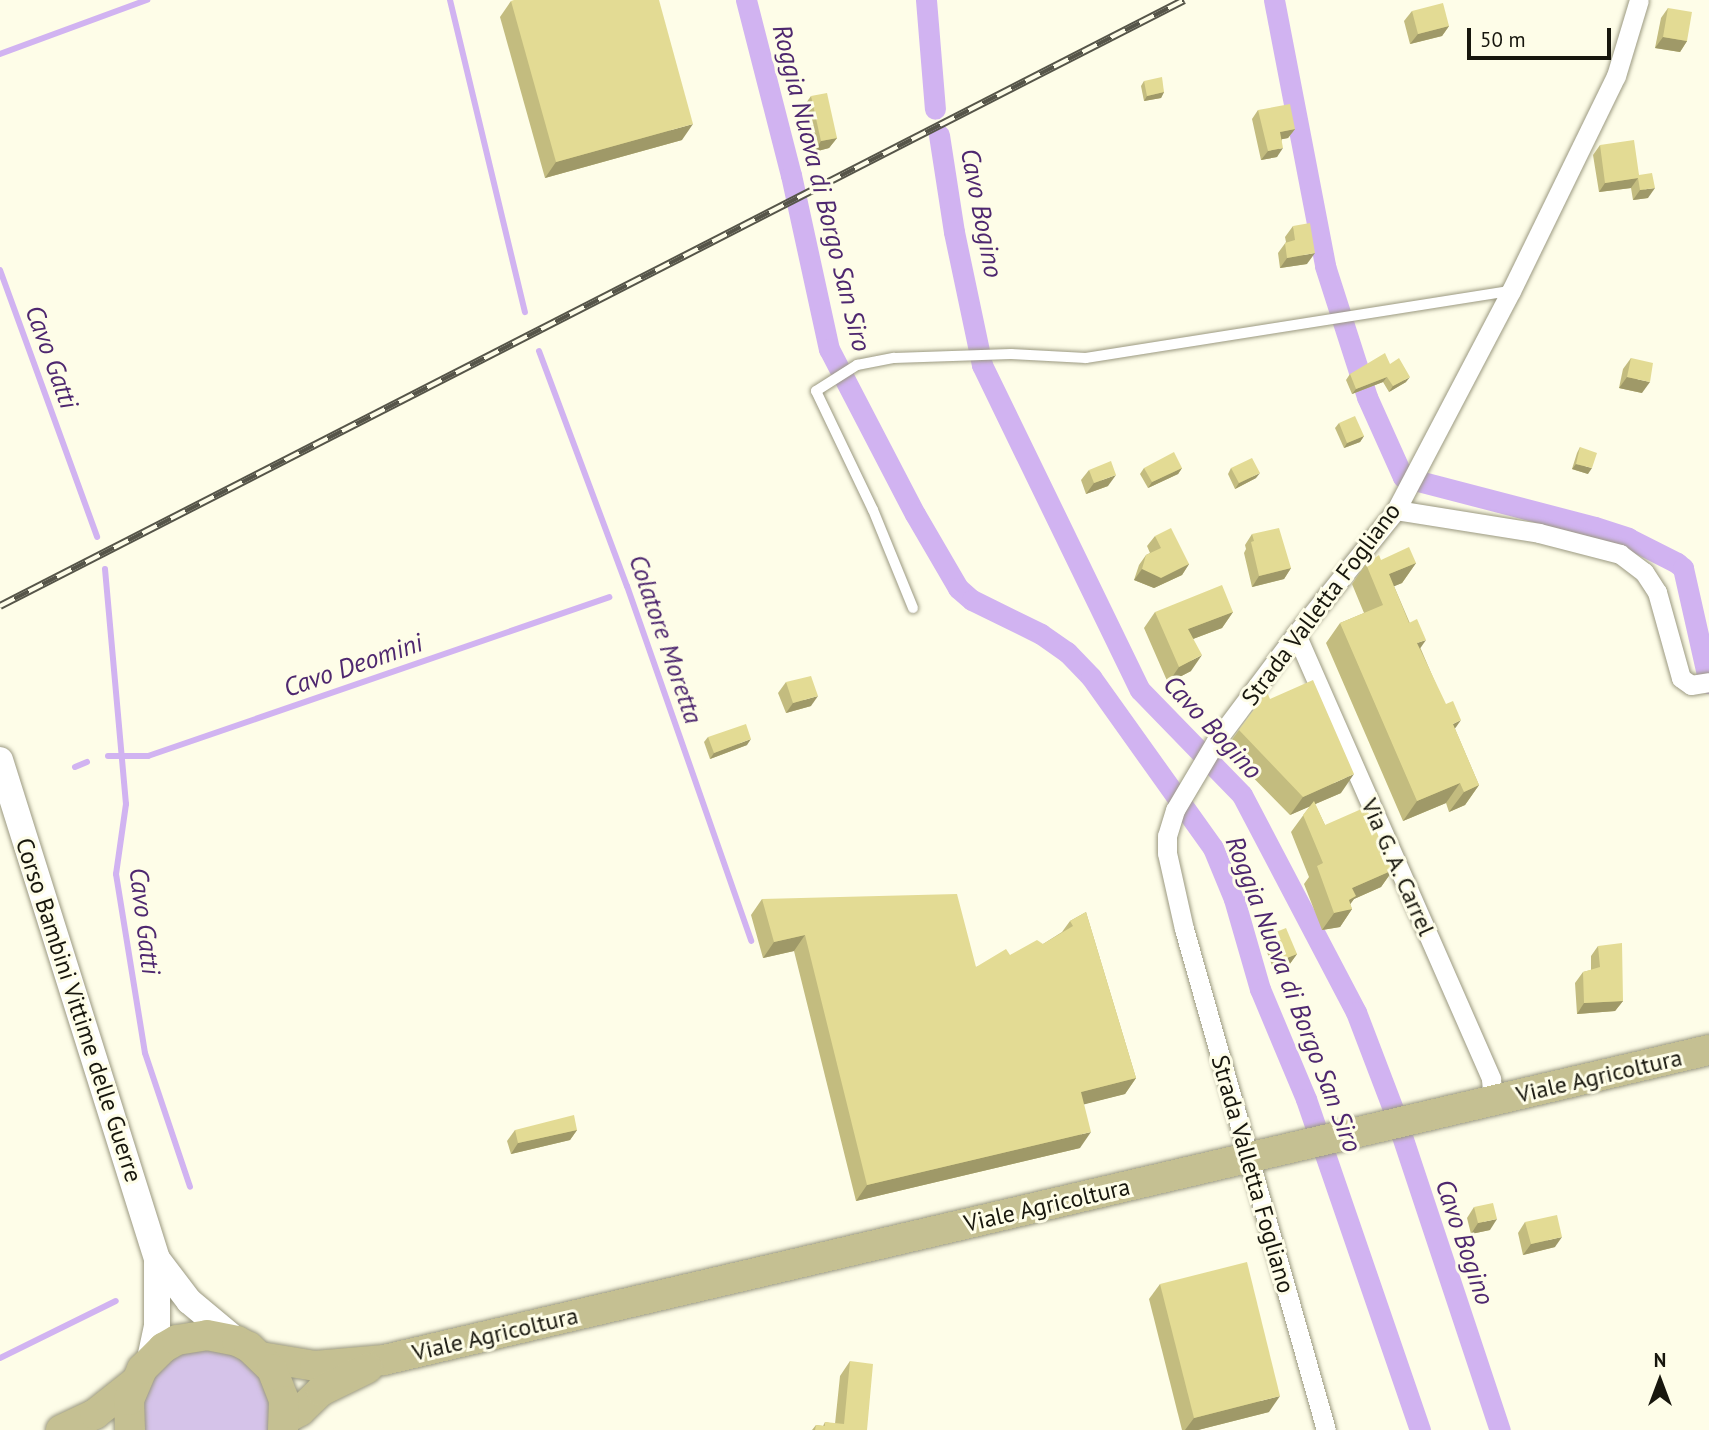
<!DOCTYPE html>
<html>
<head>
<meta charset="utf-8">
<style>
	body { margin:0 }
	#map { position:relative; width:1709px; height:1430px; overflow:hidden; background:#fefde8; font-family:"PT Sans",sans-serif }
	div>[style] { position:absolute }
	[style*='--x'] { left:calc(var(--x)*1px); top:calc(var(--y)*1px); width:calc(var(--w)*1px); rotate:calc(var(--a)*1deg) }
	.green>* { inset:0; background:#d5c3e9 }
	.stream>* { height:6px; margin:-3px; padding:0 3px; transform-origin:3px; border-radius:3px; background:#d1b3f1 }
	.canal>* { height:21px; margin:-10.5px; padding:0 10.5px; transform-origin:10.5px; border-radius:10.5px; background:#d1b3f1 }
	.roads { filter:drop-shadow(0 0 2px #9b9981) drop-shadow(0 0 2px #9b9981) }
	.service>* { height:10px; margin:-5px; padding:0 5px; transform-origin:5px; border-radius:5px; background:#fff }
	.minor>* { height:19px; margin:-9.5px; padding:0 9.5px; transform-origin:9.5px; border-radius:9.5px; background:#fff }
	.secondary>* { height:26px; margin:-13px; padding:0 13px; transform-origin:13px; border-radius:13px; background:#fff }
	.primary>* { height:30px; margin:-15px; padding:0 15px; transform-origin:15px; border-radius:15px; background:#c5c092 }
	.rail>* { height:8px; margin-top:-4px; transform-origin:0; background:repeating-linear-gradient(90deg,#fefde8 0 16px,#565549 0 32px); box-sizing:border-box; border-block:2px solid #565549 }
	.wall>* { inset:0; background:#c3bc7f }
	.shaded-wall>* { inset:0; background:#9f9968 }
	.building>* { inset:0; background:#e3db94 }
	span { translate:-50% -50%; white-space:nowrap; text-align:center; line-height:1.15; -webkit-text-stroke:6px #fefde8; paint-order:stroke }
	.street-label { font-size:24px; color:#17160d }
	.water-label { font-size:26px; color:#4e276f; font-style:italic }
	.north { position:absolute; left:1625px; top:1346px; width:70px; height:70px; -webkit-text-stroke:5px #fefde8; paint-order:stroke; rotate:0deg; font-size:19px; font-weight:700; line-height:28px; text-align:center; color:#17160d }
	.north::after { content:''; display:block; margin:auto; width:24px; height:32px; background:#17160d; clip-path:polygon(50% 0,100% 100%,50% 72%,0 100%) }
	.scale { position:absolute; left:1467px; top:28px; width:144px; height:32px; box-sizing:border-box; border:4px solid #17160d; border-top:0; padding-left:9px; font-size:21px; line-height:24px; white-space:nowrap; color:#17160d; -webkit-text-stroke:5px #fefde8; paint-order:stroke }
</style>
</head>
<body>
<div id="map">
	<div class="green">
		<div style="clip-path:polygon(191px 1348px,232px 1352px,251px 1364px,264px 1382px,271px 1404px,268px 1430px,143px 1430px,145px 1386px,156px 1369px)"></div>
	</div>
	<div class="stream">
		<div style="--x:450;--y:0;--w:321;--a:76.5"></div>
		<div style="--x:0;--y:54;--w:157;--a:-20.2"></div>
		<div style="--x:0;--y:270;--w:284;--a:70"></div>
		<div style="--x:539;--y:351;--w:251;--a:69.5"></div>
		<div style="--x:627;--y:586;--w:376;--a:70.7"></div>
		<div style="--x:105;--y:569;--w:236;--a:84.9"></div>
		<div style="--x:126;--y:804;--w:71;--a:98.1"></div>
		<div style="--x:116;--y:874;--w:181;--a:80.8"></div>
		<div style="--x:145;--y:1053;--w:141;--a:71.4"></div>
		<div style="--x:108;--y:756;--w:40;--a:0"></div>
		<div style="--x:148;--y:756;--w:488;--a:-19"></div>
		<div style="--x:75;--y:767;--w:13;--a:-23"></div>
		<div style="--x:0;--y:1358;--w:129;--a:-26.2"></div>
	</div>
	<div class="canal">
		<div style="--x:746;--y:0;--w:181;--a:75.6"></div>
		<div style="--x:791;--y:175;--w:178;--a:77.7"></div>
		<div style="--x:829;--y:349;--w:186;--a:62.5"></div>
		<div style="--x:915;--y:514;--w:86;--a:59.8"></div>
		<div style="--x:958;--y:588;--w:18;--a:41"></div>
		<div style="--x:972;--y:600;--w:77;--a:26.2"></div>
		<div style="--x:1041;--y:634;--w:32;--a:35"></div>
		<div style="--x:1067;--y:652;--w:35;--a:46"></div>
		<div style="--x:1091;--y:677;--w:210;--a:54.5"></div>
		<div style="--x:1213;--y:848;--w:55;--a:67.6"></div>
		<div style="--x:1234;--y:899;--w:94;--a:73.9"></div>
		<div style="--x:1260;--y:989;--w:119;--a:67.3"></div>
		<div style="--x:1306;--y:1099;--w:350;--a:71"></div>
		<div style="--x:926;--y:0;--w:109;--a:85.3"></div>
		<div style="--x:1274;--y:0;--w:271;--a:79.1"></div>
		<div style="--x:1325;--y:266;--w:138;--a:72.2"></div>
		<div style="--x:1367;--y:397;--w:88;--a:65.8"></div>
		<div style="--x:1403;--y:477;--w:198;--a:14.6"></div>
		<div style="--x:1595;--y:527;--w:35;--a:18"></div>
		<div style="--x:1628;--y:538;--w:55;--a:27"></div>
		<div style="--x:1677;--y:563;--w:8;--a:40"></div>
		<div style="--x:1683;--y:568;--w:118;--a:77.3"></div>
		<div style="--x:939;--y:135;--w:98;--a:81.2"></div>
		<div style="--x:954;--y:232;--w:136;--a:78.1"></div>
		<div style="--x:982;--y:365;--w:361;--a:64.1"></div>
		<div style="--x:1140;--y:690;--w:146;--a:45.8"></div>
		<div style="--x:1242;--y:795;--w:245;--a:62.3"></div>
		<div style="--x:1356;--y:1012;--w:104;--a:69.1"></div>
		<div style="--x:1393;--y:1109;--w:338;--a:71.6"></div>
	</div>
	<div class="roads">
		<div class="service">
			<div style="--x:913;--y:608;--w:106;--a:-112.2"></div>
			<div style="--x:873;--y:510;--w:132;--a:-115.6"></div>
			<div style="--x:816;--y:391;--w:49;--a:-32.4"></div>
			<div style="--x:857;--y:365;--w:38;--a:-11"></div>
			<div style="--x:894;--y:358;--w:117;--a:-2"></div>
			<div style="--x:1011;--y:354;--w:75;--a:3.1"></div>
			<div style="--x:1086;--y:358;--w:430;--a:-9"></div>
		</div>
		<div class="minor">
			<div style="--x:1396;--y:510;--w:145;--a:9.1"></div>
			<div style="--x:1539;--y:533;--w:84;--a:14.5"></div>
			<div style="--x:1620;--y:554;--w:30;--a:37"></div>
			<div style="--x:1644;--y:572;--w:24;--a:57"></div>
			<div style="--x:1657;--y:592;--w:89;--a:74.4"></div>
			<div style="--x:1681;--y:678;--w:12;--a:35"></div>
			<div style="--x:1691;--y:685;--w:18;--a:-9"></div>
			<div style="--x:1296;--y:634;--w:486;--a:66.3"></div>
			<div style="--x:1491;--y:1079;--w:23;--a:85"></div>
			<div style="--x:1326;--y:1430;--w:521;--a:-105.82"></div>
			<div style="--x:1184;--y:929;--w:78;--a:-102.6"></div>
			<div style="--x:1167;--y:853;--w:17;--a:-90"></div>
			<div style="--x:1167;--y:836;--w:27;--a:-73"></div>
			<div style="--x:1175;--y:810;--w:80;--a:-59.3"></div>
			<div style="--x:1216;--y:741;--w:134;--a:-53.2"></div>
			<div style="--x:1296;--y:634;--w:159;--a:-51.1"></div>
			<div style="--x:1396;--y:510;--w:247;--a:-62.3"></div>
			<div style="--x:1511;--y:291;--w:239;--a:-64"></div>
			<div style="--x:1616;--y:76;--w:79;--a:-73.2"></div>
		</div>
		<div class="secondary">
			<div style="--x:0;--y:760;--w:523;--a:72.53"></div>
			<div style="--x:157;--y:1259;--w:67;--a:90"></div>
			<div style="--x:157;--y:1326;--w:33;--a:102"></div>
			<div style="--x:157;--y:1259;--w:53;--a:52.7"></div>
			<div style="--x:189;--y:1301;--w:62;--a:39.8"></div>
		</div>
		<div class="primary">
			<div style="--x:261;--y:1357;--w:55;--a:9.5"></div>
			<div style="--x:315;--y:1366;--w:69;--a:-5"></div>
			<div style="--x:384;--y:1360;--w:1361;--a:-13.17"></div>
			<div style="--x:285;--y:1419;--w:17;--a:-28"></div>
			<div style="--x:300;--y:1411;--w:29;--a:-44"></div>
			<div style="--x:321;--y:1391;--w:52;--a:-26.1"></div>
			<div style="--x:61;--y:1430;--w:38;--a:-25"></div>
			<div style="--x:95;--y:1414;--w:50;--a:-38.5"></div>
			<div style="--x:130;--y:1430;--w:30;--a:-92"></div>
			<div style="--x:129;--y:1400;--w:34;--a:-67"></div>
			<div style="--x:142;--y:1369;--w:30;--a:-45"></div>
			<div style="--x:163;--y:1348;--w:16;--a:-30"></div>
			<div style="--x:177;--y:1340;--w:30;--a:-9"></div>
			<div style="--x:207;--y:1335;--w:31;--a:11"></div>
			<div style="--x:237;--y:1341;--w:13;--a:27"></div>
			<div style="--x:249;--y:1347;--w:32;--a:44"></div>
			<div style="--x:272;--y:1369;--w:34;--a:69"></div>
			<div style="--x:284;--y:1401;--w:29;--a:92"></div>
		</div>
	</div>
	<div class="rail">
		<div style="--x:0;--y:606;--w:1330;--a:-27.1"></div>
	</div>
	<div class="wall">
		<div style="clip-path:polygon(511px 1px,682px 140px,545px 178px,500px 17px)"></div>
		<div style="clip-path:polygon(1668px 8px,1687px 41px,1680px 52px,1655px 48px,1661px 18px)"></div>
		<div style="clip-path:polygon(1412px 11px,1449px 26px,1442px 36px,1410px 44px,1404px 21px)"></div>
		<div style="clip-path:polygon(1144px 81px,1164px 92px,1161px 98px,1144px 101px,1141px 86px)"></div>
		<div style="clip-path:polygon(811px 96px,837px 138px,829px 148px,814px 152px,804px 106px)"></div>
		<div style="clip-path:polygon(1258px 110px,1295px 129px,1288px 138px,1282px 139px,1277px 157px,1261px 160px,1252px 119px)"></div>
		<div style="clip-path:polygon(1600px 145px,1639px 175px,1648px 198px,1633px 200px,1631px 188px,1599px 192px,1593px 155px)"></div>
		<div style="clip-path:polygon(1293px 226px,1307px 264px,1280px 268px,1278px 253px,1286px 242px,1285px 237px)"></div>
		<div style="clip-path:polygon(1631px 358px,1642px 393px,1619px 388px,1623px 369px)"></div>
		<div style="clip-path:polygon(1390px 364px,1406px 382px,1389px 392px,1383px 382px,1352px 394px,1346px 380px,1350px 374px)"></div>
		<div style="clip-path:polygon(1339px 423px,1364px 436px,1360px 442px,1344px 448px,1335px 428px)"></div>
		<div style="clip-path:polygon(1580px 447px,1588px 474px,1572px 469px,1577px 453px)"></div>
		<div style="clip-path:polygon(1144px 468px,1182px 468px,1178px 474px,1148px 488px,1140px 474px)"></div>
		<div style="clip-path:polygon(1231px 468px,1256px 478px,1235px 489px,1228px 474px)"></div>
		<div style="clip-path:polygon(1089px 470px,1108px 486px,1086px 494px,1081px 480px)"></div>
		<div style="clip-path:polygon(1252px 534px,1291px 568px,1284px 579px,1252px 587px,1244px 553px,1246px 549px,1245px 545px)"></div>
		<div style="clip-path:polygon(1155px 536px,1189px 564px,1182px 575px,1154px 588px,1134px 580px,1139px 565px,1146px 555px,1150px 553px,1147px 546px)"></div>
		<div style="clip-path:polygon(1381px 560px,1416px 563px,1402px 583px,1394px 586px,1479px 785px,1465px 805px,1449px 812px,1446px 803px,1403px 821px,1326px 643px,1340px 623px,1364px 613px,1352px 584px,1366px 564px)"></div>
		<div style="clip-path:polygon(1155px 612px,1233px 612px,1222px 628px,1193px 639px,1191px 671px,1168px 683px,1144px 628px)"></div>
		<div style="clip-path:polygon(786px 682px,811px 706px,786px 713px,778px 693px)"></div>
		<div style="clip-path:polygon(1270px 699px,1341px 793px,1315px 804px,1325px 825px,1393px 870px,1381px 887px,1354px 899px,1350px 904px,1352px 909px,1340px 927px,1322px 930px,1304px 884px,1309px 877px,1291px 832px,1310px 806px,1290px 815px,1225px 749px,1239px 730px)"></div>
		<div style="clip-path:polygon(708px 737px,747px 745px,710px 759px,704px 742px)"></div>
		<div style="clip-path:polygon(762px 899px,976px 967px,1043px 944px,1062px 932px,1070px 921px,1086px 912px,1136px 1078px,1125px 1094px,1084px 1104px,1080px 1148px,856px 1201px,794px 951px,763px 958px,751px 915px)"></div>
		<div style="clip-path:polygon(1271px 934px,1297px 954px,1289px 965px,1274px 971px,1264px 944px)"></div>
		<div style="clip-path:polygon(1598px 946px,1623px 1001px,1615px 1011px,1577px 1014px,1575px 983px,1583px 972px,1591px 970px,1591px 956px)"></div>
		<div style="clip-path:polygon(515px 1130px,577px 1130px,570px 1140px,511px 1154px,507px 1141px)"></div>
		<div style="clip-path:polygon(1474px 1207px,1490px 1230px,1471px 1234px,1467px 1218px)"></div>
		<div style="clip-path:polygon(1525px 1222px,1555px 1247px,1523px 1255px,1518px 1233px)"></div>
		<div style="clip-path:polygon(1160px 1284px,1269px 1412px,1198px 1430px,1182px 1430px,1149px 1299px)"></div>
		<div style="clip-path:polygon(850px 1361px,867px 1430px,812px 1430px,816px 1425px,823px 1426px,825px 1422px,835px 1424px,840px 1376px)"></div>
	</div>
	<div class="shaded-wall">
		<div style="clip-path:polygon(1449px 26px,1442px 36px,1410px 44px,1418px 34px)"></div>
		<div style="clip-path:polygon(1663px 37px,1687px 41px,1680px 52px,1655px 48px)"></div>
		<div style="clip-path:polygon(1164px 92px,1161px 98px,1144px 101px,1147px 96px)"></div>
		<div style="clip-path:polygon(693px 124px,682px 140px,545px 178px,556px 162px)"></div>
		<div style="clip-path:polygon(1295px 129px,1288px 138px,1273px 141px,1280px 132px)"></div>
		<div style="clip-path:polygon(837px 138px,829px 148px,814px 152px,821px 141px)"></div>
		<div style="clip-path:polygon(1283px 148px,1277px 157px,1261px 160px,1268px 151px)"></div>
		<div style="clip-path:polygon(1638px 178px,1631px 188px,1599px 192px,1605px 183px)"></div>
		<div style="clip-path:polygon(1655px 188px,1648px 198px,1633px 200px,1640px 190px)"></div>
		<div style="clip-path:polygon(1315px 253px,1307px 264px,1280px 268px,1287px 258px)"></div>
		<div style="clip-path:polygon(1387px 377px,1383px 382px,1352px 394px,1356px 389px)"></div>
		<div style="clip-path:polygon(1410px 377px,1406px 382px,1389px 392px,1393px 386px)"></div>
		<div style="clip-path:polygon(1627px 377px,1650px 382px,1642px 393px,1619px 388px)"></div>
		<div style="clip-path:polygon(1364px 436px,1360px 442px,1344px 448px,1347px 443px)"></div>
		<div style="clip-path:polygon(1576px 464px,1592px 468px,1588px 474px,1572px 469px)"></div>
		<div style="clip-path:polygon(1182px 468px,1178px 474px,1148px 488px,1152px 482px)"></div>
		<div style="clip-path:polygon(1260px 473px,1256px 478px,1235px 489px,1239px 483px)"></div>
		<div style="clip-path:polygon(1116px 475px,1108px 486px,1086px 494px,1094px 483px)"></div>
		<div style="clip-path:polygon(1416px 563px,1402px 583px,1378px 593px,1389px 574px)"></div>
		<div style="clip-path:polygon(1189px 564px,1182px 575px,1154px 588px,1134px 580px,1142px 569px)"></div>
		<div style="clip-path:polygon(1291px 568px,1284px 579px,1252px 587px,1259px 576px)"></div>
		<div style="clip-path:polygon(1233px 612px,1222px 628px,1177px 645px,1188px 629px)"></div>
		<div style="clip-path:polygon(1426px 640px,1412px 660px,1417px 643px)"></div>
		<div style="clip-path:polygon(1202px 655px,1191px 671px,1168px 683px,1179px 667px)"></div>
		<div style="clip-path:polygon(818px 696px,811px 706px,786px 713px,793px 703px)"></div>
		<div style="clip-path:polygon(1461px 720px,1447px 740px,1453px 724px)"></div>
		<div style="clip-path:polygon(751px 739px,747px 745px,710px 759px,714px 753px)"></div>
		<div style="clip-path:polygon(1354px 774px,1341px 793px,1290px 815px,1303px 797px)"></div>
		<div style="clip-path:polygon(1460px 783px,1446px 803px,1403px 821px,1417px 801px)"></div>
		<div style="clip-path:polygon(1479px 785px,1465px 805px,1449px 812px,1464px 792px)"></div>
		<div style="clip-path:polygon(1393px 870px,1381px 887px,1354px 899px,1346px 910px,1352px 909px,1340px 927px,1322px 930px,1352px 888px)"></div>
		<div style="clip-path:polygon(805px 935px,794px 951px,763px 958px,774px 942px)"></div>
		<div style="clip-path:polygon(1297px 954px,1289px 965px,1274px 971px,1282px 960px)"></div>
		<div style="clip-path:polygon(1623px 1001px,1615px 1011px,1577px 1014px,1584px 1003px)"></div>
		<div style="clip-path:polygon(1136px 1078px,1125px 1094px,1070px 1108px,1081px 1092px)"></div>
		<div style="clip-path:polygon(577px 1130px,570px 1140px,511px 1154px,518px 1143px)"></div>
		<div style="clip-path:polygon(1091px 1132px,1080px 1148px,856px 1201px,867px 1185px)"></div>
		<div style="clip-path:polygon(1497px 1219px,1490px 1230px,1471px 1234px,1478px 1223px)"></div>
		<div style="clip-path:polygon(1562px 1237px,1555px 1247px,1523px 1255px,1531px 1244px)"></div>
		<div style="clip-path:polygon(1280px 1396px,1269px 1412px,1198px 1430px,1185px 1430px,1194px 1418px)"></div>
	</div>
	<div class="building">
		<div style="clip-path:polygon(514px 0,659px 0,693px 124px,556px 162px,511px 1px)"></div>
		<div style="clip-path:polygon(1443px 3px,1449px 26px,1418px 34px,1412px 11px)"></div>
		<div style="clip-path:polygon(1668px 8px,1692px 12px,1687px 41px,1663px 37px)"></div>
		<div style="clip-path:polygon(1162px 77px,1164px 92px,1147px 96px,1144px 81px)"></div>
		<div style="clip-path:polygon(827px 93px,837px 138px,821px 141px,811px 96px)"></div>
		<div style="clip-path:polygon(1290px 104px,1295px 129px,1280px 132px,1283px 148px,1268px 151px,1258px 110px)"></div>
		<div style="clip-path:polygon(1634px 140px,1639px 175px,1652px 173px,1655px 188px,1640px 190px,1638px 178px,1605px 183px,1600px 145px)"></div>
		<div style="clip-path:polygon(1310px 223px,1315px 253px,1287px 258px,1285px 243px,1295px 240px,1293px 226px)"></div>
		<div style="clip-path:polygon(1385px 353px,1390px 364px,1399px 358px,1410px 377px,1393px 386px,1387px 377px,1356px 389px,1350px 374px)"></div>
		<div style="clip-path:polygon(1631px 358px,1653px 363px,1650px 382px,1627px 377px)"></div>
		<div style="clip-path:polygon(1355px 416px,1364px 436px,1347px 443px,1339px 423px)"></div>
		<div style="clip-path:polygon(1580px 447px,1597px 453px,1592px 468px,1576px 464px)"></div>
		<div style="clip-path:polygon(1174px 452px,1182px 468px,1152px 482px,1144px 468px)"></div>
		<div style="clip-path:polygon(1252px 458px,1260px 473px,1239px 483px,1231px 468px)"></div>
		<div style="clip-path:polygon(1111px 461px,1116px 475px,1094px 483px,1089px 470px)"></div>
		<div style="clip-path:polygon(1171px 528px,1189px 564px,1161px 578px,1142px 569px,1146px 555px,1161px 548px,1155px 536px)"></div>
		<div style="clip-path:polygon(1279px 528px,1291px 568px,1259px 576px,1251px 542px,1254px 541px,1252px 534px)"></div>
		<div style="clip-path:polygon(1409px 547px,1416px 563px,1389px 574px,1409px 623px,1417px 619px,1426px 640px,1417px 643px,1446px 704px,1453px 701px,1461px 720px,1453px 724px,1479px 785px,1464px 792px,1460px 783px,1417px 801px,1340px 623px,1383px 605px,1366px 564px,1379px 555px,1381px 560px)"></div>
		<div style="clip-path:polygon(1222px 585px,1233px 612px,1188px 629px,1202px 655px,1179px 667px,1155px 612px)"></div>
		<div style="clip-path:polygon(811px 676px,818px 696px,793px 703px,786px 682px)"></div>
		<div style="clip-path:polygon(1313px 680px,1354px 774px,1303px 797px,1239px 730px,1267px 692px,1270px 699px)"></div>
		<div style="clip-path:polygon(746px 724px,751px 739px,714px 753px,708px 737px)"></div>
		<div style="clip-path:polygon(1314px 801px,1325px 825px,1366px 807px,1393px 870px,1352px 888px,1356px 896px,1349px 900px,1352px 909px,1334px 913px,1317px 866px,1323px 863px,1303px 815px)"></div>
		<div style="clip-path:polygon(957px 894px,976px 967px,1006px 949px,1010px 955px,1037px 940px,1043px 944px,1073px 926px,1070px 921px,1086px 912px,1136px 1078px,1081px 1092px,1091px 1132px,867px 1185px,805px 935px,774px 942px,762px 899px)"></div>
		<div style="clip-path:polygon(1286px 928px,1297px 954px,1282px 960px,1271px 934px)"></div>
		<div style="clip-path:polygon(1622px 943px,1623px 1001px,1584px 1003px,1583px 972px,1600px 967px,1598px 946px)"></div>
		<div style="clip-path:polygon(574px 1115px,577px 1130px,518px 1143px,515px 1130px)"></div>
		<div style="clip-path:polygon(1493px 1203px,1497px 1219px,1478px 1223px,1474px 1207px)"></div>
		<div style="clip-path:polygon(1557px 1215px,1562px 1237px,1531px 1244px,1525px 1222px)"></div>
		<div style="clip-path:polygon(1247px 1262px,1280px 1396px,1194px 1418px,1160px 1284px)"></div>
		<div style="clip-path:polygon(850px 1361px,873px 1364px,867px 1430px,815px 1430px,816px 1425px,825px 1426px,825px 1422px,844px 1424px)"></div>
	</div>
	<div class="street-label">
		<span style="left:1321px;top:604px;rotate:-53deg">Strada Valletta Fogliano</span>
		<span style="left:1398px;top:867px;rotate:66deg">Via G. A. Carrel</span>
		<span style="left:79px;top:1010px;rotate:72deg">Corso Bambini Vittime delle Guerre</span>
		<span style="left:1599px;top:1076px;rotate:-13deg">Viale Agricoltura</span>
		<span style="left:1253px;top:1174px;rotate:74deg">Strada Valletta Fogliano</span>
		<span style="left:1047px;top:1205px;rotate:-13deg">Viale Agricoltura</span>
		<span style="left:495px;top:1334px;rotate:-13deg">Viale Agricoltura</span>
	</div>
	<div class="water-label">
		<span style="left:822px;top:188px;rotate:76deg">Roggia Nuova di Borgo San Siro</span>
		<span style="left:982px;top:213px;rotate:79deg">Cavo Bogino</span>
		<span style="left:52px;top:357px;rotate:70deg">Cavo Gatti</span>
		<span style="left:666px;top:639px;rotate:71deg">Colatore Moretta</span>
		<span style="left:353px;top:665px;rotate:-19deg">Cavo Deomini</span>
		<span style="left:1213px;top:727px;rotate:47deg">Cavo Bogino</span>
		<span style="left:145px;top:921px;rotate:83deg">Cavo Gatti</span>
		<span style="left:1294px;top:994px;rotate:69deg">Roggia Nuova di Borgo San Siro</span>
		<span style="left:1465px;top:1242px;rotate:71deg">Cavo Bogino</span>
	</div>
	<div class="north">N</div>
	<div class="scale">50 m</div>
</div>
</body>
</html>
